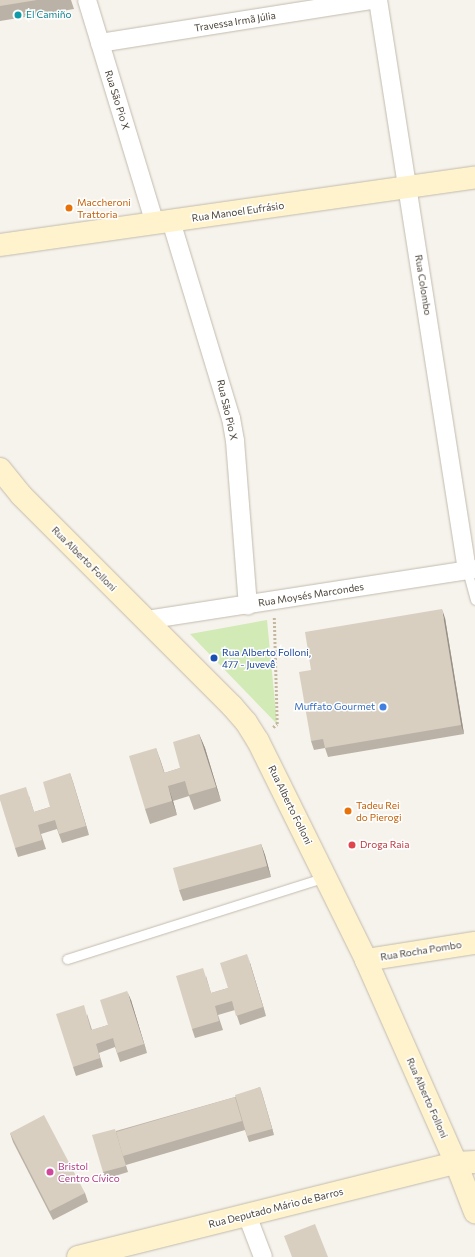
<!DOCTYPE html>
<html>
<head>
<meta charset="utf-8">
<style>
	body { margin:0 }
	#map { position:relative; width:475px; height:1257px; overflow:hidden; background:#f6f3ec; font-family:Commissioner,sans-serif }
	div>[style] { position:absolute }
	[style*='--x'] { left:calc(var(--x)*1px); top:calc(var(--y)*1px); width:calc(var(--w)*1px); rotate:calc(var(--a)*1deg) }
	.green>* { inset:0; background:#d2eab5 }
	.path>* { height:2.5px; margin-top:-1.25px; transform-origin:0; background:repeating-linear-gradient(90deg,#c4b79f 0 2px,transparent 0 4px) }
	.roads { filter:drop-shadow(0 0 1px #c2bbae) drop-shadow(0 0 1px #c2bbae) }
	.lane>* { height:9px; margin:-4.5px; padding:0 4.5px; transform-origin:4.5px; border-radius:4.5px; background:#fff }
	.street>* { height:18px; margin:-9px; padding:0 9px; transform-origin:9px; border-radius:9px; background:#fff }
	.secondary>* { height:22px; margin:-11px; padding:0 11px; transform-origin:11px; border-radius:11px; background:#fff3cd }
	.wall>* { inset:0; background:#bab2a6 }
	.shaded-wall>* { inset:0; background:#979187 }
	.building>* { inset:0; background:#d8cfc1 }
	.dots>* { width:11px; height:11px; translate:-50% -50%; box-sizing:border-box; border:2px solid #fff; border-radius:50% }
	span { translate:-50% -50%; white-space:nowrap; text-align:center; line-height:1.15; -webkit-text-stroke:3px #fff; paint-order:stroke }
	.culture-label { font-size:10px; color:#0d838f }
	.left { translate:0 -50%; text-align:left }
	.street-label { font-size:10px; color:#4b4439 }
	.food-label { font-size:10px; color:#c56008 }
	.transit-label { font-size:10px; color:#164399 }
	.shop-label { font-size:10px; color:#366cbe }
	.right { translate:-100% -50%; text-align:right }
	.health-label { font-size:10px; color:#be3a42 }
	.hotel-label { font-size:10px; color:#b23c85 }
</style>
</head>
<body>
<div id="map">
	<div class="green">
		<div style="clip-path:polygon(267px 620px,277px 724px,190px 634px)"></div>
	</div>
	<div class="path">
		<div style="--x:273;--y:727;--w:5;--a:-37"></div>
		<div style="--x:277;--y:724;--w:107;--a:-91.6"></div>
	</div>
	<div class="roads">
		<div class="lane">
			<div style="--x:467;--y:570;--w:31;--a:75"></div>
			<div style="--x:67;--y:959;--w:271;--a:-17.6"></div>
		</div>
		<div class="street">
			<div style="--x:87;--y:0;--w:234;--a:73.1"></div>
			<div style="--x:378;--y:0;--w:577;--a:81.13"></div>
			<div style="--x:100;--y:43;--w:273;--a:-9"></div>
			<div style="--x:171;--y:221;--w:206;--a:73.1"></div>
			<div style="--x:231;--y:418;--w:23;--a:80"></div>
			<div style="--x:235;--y:441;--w:165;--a:85.5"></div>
			<div style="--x:146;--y:620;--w:333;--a:-8.8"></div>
			<div style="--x:247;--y:1215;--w:45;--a:69.1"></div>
		</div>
		<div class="secondary">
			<div style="--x:0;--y:245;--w:480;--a:-8.1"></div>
			<div style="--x:0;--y:469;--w:33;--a:51"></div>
			<div style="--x:21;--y:495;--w:298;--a:45"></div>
			<div style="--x:232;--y:706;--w:21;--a:49"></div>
			<div style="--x:246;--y:722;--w:22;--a:58"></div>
			<div style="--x:258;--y:741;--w:244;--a:63.7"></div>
			<div style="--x:366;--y:960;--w:222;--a:66.1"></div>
			<div style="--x:456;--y:1163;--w:53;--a:68.8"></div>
			<div style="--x:366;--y:960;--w:110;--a:-8.9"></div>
			<div style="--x:78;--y:1257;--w:390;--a:-14"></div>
			<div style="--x:456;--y:1163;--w:19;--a:-3"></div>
		</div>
	</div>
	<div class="wall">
		<div style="clip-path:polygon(0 0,71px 0,74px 9px,0 21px)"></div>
		<div style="clip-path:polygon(445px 618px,464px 734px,328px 757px,325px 748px,314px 750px,311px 741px,311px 670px)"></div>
		<div style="clip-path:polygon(199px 734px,205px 748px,221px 801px,194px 810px,189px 796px,173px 801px,177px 815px,150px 824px,145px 809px,156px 748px,164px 773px,180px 768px)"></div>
		<div style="clip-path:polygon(70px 773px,89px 835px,62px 843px,57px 829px,41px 834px,46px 849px,18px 857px,15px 848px,29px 796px,34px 812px,50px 807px)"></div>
		<div style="clip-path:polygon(261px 844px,265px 855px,271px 877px,183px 901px,179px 890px)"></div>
		<div style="clip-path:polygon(250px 963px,266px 1016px,240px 1025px,235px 1010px,218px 1015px,223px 1030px,195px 1038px,192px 1029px,206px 976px,211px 993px,228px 988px)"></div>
		<div style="clip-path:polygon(131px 1000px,147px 1053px,120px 1062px,115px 1047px,99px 1053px,103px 1067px,76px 1076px,73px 1067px,87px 1014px,92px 1030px,108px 1025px)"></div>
		<div style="clip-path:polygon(260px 1087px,274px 1135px,249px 1142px,245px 1130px,126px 1165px,125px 1162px,128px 1172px,105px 1179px,103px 1172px,116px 1131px,235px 1097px)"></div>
		<div style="clip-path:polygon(10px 1133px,85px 1193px,88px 1202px,53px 1220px,13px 1142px)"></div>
	</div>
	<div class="shaded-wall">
		<div style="clip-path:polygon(442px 609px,445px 618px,464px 734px,461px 725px)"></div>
		<div style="clip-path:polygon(199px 734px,205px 748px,221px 801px,216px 787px)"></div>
		<div style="clip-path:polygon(156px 748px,161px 762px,169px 787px,164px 773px)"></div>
		<div style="clip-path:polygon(70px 773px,73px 782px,89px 835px,86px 826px)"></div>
		<div style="clip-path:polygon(168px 786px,173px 801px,177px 815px,172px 801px)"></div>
		<div style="clip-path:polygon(261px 844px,265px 855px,271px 877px,267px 866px)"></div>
		<div style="clip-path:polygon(247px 954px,250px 963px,266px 1016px,263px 1007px)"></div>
		<div style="clip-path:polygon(127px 991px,131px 1000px,147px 1053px,144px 1044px)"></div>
		<div style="clip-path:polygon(260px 1087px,262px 1093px,274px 1135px,272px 1129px)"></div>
	</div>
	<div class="building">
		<div style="clip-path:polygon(0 0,37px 0,0 6px)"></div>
		<div style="clip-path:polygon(442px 609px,461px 725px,325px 748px,323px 739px,311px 741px,299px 672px,311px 670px,305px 632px)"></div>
		<div style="clip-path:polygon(199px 734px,216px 787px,189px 795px,185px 781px,168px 786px,172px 801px,145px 809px,129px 756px,156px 748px,164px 773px,180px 768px,173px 742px)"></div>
		<div style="clip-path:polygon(70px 773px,86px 826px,59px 834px,55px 820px,38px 825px,42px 840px,15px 848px,0 800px,0 795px,26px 787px,34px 812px,50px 807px,43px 782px)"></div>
		<div style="clip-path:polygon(261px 844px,267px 866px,179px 890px,173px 868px)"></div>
		<div style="clip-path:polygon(247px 954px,263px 1007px,236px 1016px,232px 1001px,215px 1006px,219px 1021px,192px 1029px,176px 976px,203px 968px,211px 993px,228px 988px,220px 963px)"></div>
		<div style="clip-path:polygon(127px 991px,144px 1044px,117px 1053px,113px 1038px,96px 1044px,100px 1058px,73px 1067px,56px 1014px,84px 1005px,91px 1030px,108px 1025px,100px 1000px)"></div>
		<div style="clip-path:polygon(260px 1087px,272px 1129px,247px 1136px,235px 1095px)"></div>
		<div style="clip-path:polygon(235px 1097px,242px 1121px,123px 1156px,116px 1132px)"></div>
		<div style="clip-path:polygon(44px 1115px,85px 1193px,50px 1211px,10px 1133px)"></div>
		<div style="clip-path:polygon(115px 1129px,126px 1166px,103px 1172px,92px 1135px)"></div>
		<div style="clip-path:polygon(315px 1224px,328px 1257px,292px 1257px,284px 1236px)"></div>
	</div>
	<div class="dots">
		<div style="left:18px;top:15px;background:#0f9aa8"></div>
		<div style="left:69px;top:208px;background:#e8710a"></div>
		<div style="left:214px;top:658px;background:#1a4fb4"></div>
		<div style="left:383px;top:707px;background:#3f7fe0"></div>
		<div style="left:348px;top:811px;background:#e8710a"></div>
		<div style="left:352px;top:845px;background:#e0444e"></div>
		<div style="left:50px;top:1172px;background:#d1479c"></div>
	</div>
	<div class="culture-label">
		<span class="left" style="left:26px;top:15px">El Camiño</span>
	</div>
	<div class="street-label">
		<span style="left:235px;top:22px;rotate:-9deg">Travessa Irmã Júlia</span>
		<span style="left:117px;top:100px;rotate:73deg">Rua São Pio X</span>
		<span style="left:238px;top:212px;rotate:-8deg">Rua Manoel Eufrásio</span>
		<span style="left:423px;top:285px;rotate:81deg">Rua Colombo</span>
		<span style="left:227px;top:410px;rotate:77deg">Rua São Pio X</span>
		<span style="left:84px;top:559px;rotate:45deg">Rua Alberto Folloni</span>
		<span style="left:311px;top:595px;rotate:-9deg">Rua Moysés Marcondes</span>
		<span style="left:290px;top:805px;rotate:64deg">Rua Alberto Folloni</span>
		<span style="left:421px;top:951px;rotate:-9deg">Rua Rocha Pombo</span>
		<span style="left:427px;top:1098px;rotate:66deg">Rua Alberto Folloni</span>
		<span style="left:276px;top:1208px;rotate:-14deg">Rua Deputado Mário de Barros</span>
	</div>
	<div class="food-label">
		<span class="left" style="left:77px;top:208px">Maccheroni<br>Trattoria</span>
		<span class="left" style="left:356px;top:811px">Tadeu Rei<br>do Pierogi</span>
	</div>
	<div class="transit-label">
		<span class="left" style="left:222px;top:658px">Rua Alberto Folloni,<br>477 - Juvevê</span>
	</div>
	<div class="shop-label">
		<span class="right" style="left:375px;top:707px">Muffato Gourmet</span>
	</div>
	<div class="health-label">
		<span class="left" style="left:360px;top:845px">Droga Raia</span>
	</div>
	<div class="hotel-label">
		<span class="left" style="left:58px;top:1172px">Bristol<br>Centro Cívico</span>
	</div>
</div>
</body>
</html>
